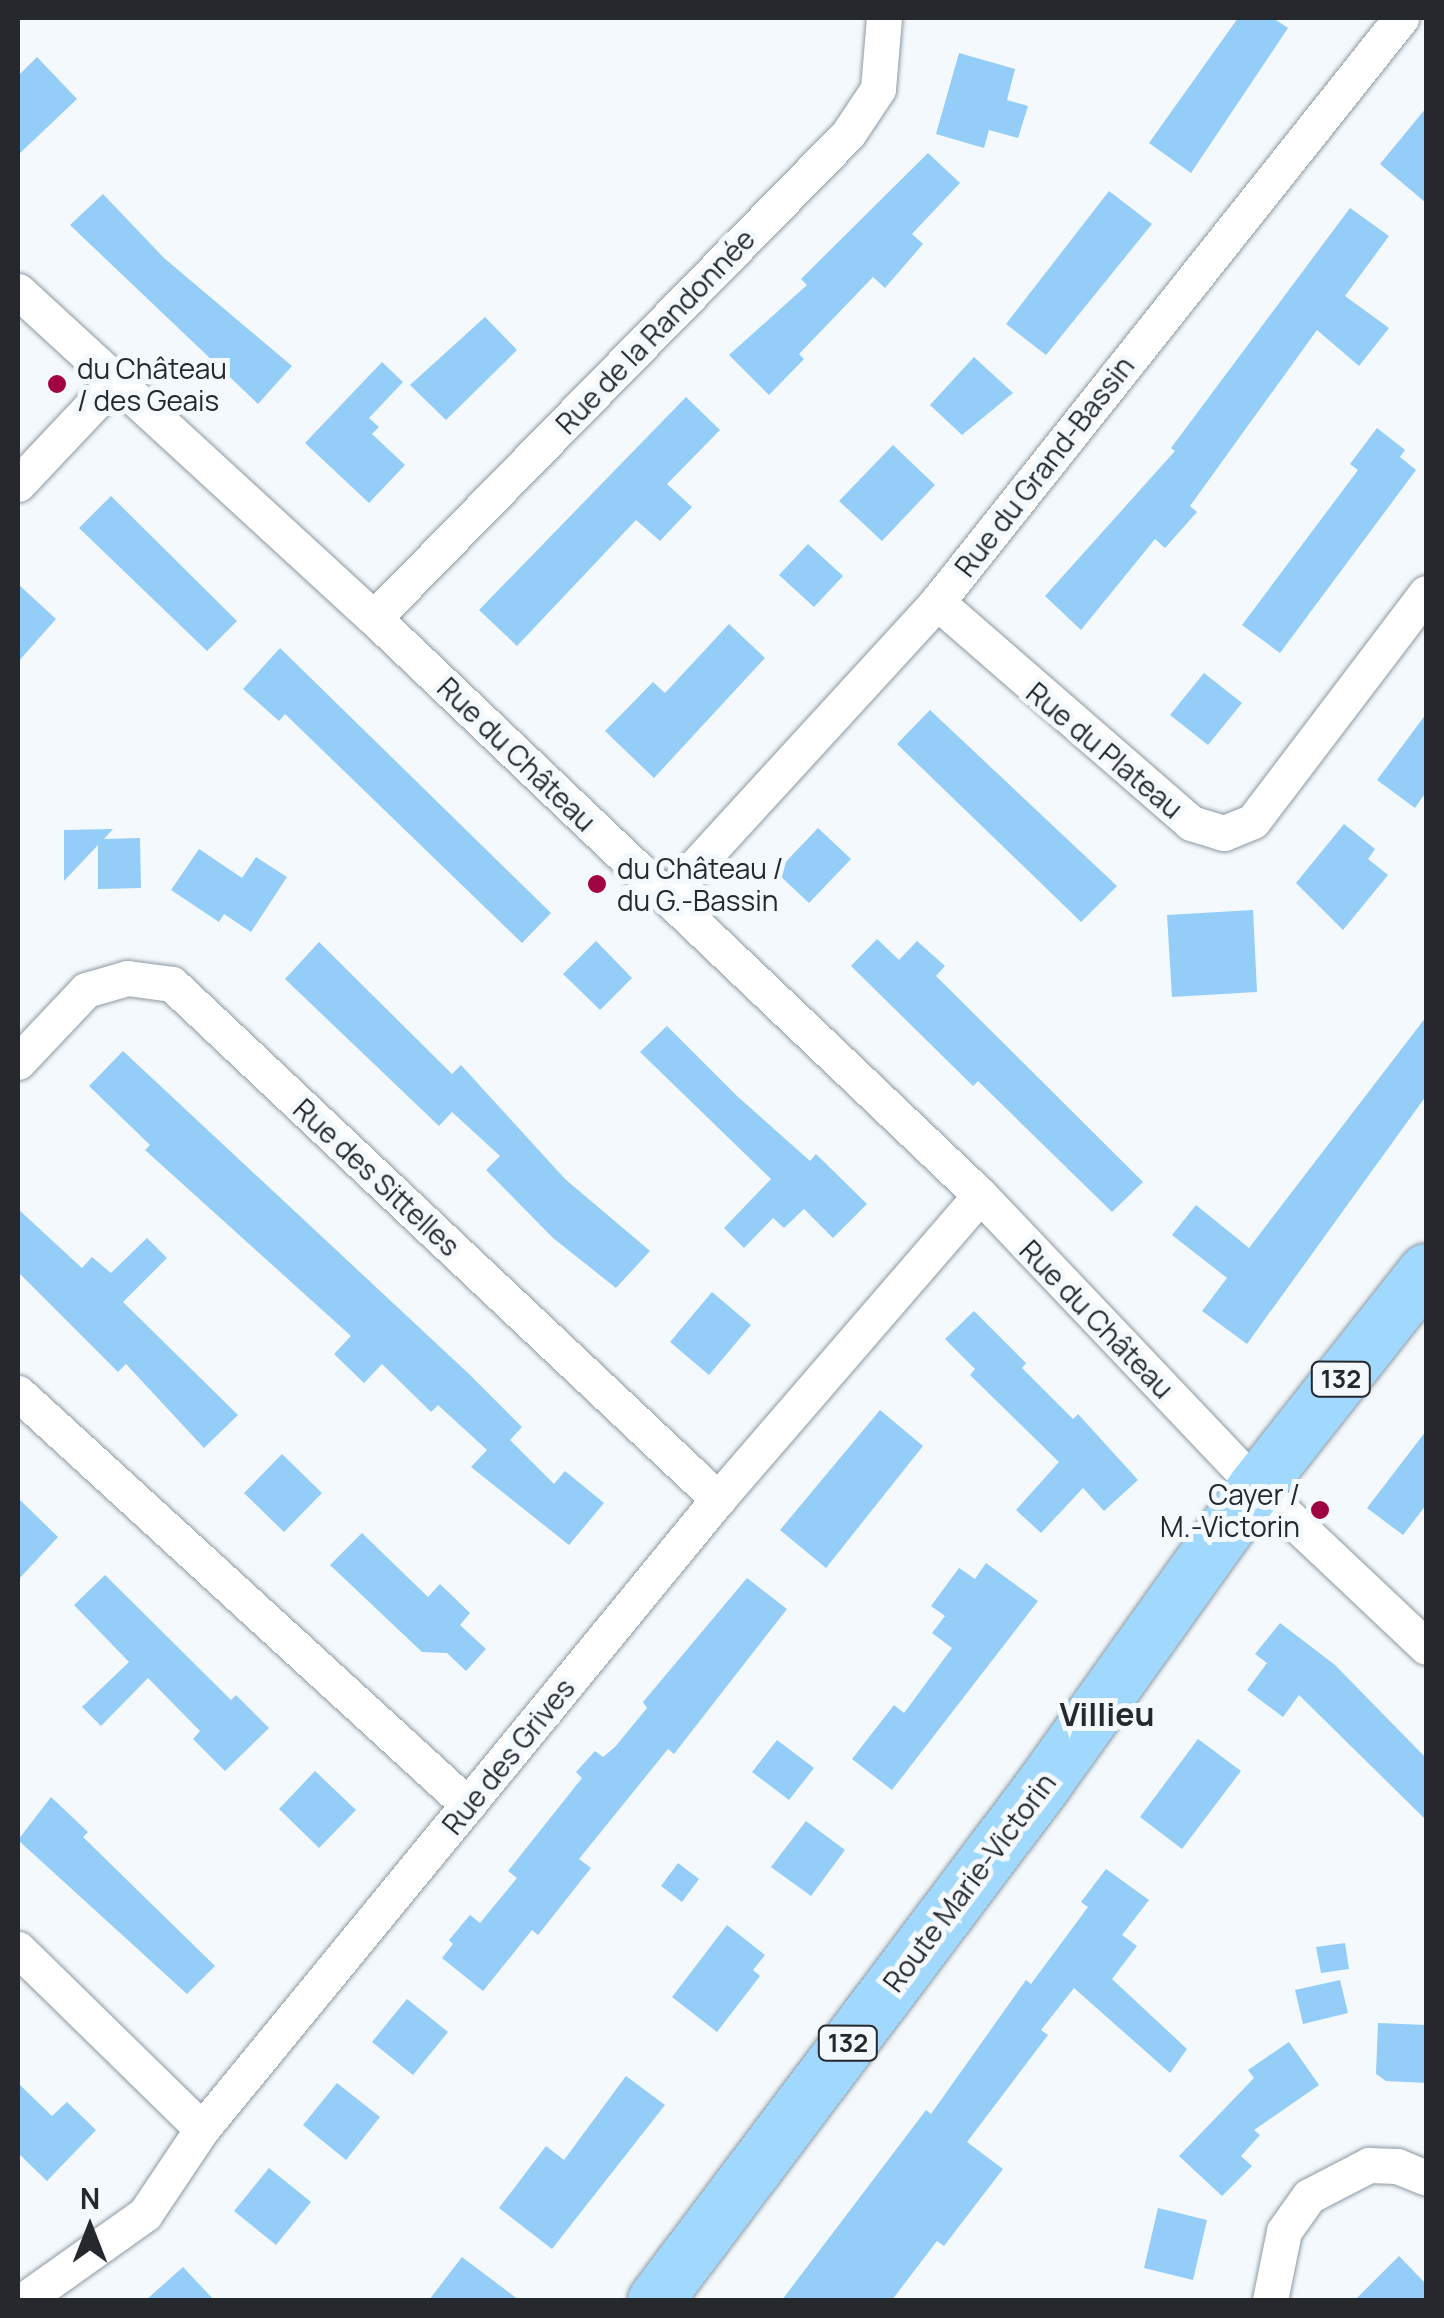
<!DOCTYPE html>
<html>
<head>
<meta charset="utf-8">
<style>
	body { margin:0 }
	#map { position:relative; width:1444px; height:2318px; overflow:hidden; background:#f4f9fd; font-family:Manrope,sans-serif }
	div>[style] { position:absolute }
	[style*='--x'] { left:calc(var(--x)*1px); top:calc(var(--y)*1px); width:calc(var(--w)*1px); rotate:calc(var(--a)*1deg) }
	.building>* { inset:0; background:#94cef8 }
	.roads { filter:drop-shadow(0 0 2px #8d99a2) drop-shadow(0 0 2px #8d99a2) }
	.minor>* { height:35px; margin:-17.5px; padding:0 17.5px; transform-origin:17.5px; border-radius:17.5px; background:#fff }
	.primary>* { height:55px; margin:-27.5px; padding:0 27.5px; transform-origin:27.5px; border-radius:27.5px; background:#a1d9fe }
	.dots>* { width:28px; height:28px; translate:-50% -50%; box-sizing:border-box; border:5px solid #f4f9fd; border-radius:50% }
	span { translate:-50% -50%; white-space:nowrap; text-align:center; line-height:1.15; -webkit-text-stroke:10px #f4f9fd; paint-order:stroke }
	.shield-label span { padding:2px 8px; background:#f4f9fd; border:2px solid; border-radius:8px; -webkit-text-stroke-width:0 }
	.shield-label { font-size:25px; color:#25292d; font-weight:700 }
	.street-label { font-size:28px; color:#25292d }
	.poi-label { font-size:28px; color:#25292d }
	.left { translate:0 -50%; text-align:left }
	.right { translate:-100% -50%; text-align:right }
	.quarter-label { font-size:32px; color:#25292d; font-weight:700 }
	.frame { position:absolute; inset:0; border:20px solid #25292d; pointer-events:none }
	.north { position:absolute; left:40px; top:2178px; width:100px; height:100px; -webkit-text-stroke:8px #f4f9fd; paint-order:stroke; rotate:0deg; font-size:28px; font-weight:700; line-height:40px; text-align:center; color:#25292d }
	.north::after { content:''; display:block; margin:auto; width:35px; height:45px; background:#25292d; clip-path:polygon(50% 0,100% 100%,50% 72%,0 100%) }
</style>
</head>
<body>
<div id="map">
	<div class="building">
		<div style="clip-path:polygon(1238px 18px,1273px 18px,1288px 28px,1191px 173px,1149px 143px)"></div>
		<div style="clip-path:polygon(959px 53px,1015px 69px,1007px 100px,1028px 106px,1018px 138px,989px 130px,984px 148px,936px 134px)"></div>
		<div style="clip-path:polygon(37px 57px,77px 99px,18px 155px,18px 76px)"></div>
		<div style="clip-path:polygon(1426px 108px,1426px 203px,1380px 164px)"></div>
		<div style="clip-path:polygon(928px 153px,960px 183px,912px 234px,923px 244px,885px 288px,873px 277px,799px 354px,804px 359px,769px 395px,729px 355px,807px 285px,801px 279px)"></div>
		<div style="clip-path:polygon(1109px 191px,1152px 224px,1046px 355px,1006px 324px)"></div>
		<div style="clip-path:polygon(103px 194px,164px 258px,292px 366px,258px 404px,70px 225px)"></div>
		<div style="clip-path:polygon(1350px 208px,1389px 236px,1345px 296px,1389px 328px,1359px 366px,1317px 330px,1190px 506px,1197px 512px,1165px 548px,1155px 539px,1081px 630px,1045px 596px,1175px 451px,1171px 448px)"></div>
		<div style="clip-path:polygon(485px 317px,517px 350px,446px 420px,410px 385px)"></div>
		<div style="clip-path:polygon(974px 357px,1013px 393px,962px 435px,930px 405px)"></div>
		<div style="clip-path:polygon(382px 362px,403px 382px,369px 418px,379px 427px,372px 434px,405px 465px,369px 503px,305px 443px)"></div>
		<div style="clip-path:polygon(686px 397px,720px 430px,667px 484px,692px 507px,660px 541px,636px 520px,517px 646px,479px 610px)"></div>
		<div style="clip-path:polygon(1377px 428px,1405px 450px,1400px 457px,1416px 470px,1280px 653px,1242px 625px,1358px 470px,1350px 464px)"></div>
		<div style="clip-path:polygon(893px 445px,935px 485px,882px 541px,839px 501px)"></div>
		<div style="clip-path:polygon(111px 496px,237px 621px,207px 651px,79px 528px)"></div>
		<div style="clip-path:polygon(808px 544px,843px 576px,814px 607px,779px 575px)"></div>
		<div style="clip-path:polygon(18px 584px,56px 619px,18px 662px)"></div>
		<div style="clip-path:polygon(729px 624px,765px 658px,654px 778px,605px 731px,653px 682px,665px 693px)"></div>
		<div style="clip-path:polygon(280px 648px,551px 913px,522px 943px,285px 714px,279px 721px,243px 689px)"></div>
		<div style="clip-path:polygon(1204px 673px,1242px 703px,1208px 745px,1170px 715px)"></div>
		<div style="clip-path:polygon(930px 710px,1117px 886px,1081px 922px,897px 744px)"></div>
		<div style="clip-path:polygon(1426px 714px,1426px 792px,1415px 808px,1377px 780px)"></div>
		<div style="clip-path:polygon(1344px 824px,1375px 849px,1368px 859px,1388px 875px,1343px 930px,1296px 883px)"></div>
		<div style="clip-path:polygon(818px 828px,851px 859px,809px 903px,776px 872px)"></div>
		<div style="clip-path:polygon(113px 829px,104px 839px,140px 838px,141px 888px,98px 889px,98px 845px,64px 881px,64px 830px)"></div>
		<div style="clip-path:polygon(199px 849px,242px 878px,256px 857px,287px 877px,251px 932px,224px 914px,219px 922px,171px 890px)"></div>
		<div style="clip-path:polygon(1253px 910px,1257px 992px,1172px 997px,1167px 915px)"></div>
		<div style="clip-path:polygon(877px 939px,899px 960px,917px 941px,945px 966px,936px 976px,1143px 1182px,1112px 1212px,978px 1081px,973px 1086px,851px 966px)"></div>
		<div style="clip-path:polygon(596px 941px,632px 978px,600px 1010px,563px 974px)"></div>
		<div style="clip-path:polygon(319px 942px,452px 1074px,461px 1065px,565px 1179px,650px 1251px,616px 1288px,553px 1238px,486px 1170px,500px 1156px,452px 1112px,439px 1126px,285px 979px)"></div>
		<div style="clip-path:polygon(1426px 1017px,1426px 1096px,1247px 1344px,1202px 1311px,1227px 1278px,1172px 1235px,1196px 1205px,1249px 1248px)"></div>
		<div style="clip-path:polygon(667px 1026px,737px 1096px,810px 1161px,816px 1154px,867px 1204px,833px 1238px,804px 1209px,784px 1228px,773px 1218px,744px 1248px,724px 1228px,771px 1179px,640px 1052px)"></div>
		<div style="clip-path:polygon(123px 1051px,469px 1374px,522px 1427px,510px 1440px,554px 1484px,565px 1471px,604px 1503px,569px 1545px,471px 1467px,487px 1450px,438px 1405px,431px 1412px,382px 1364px,364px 1383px,334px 1354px,351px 1336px,145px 1150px,150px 1145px,89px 1086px)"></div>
		<div style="clip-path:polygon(18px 1209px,82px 1268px,92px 1257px,111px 1273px,147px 1238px,167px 1258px,123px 1302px,238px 1415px,204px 1448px,126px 1364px,118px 1372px,18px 1272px)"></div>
		<div style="clip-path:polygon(712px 1292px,751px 1325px,709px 1375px,670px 1342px)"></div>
		<div style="clip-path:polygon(974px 1311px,1026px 1363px,1022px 1368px,1073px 1419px,1078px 1414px,1138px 1480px,1104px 1511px,1083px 1488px,1041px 1533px,1016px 1510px,1059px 1462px,970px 1375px,975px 1369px,945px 1339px)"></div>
		<div style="clip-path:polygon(880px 1410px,923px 1446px,826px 1568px,780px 1530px)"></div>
		<div style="clip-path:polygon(1426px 1431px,1426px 1505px,1403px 1535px,1367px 1508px)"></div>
		<div style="clip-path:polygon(282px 1454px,322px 1493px,284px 1532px,244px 1493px)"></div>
		<div style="clip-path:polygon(18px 1498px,58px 1537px,18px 1580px)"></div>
		<div style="clip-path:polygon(362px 1533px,428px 1597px,440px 1584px,470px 1613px,460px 1625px,486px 1649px,466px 1671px,447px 1653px,422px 1652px,330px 1565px)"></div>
		<div style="clip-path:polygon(986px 1563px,1038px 1601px,892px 1790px,852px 1759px,894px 1705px,904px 1713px,952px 1648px,932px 1633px,945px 1616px,931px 1606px,959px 1568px,975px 1579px)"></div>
		<div style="clip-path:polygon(105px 1575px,231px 1700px,236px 1695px,269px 1728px,225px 1771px,193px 1739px,200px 1731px,148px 1678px,101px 1726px,82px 1707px,129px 1662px,74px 1605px)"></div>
		<div style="clip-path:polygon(747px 1578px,787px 1609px,674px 1754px,668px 1749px,579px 1859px,591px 1868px,538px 1935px,532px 1930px,483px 1991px,442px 1958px,453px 1944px,449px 1940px,470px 1915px,480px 1923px,517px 1878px,508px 1871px,582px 1778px,576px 1772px,595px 1751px,603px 1757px,615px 1747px,647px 1708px,643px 1702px)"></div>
		<div style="clip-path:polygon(1280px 1623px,1335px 1665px,1426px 1758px,1426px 1820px,1299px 1695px,1283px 1717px,1247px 1690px,1267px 1663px,1255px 1654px)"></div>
		<div style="clip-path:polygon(1198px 1739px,1241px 1771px,1182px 1849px,1140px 1817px)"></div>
		<div style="clip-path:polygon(777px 1740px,814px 1768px,789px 1800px,752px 1772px)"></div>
		<div style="clip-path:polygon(315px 1771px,356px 1810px,319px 1848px,279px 1809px)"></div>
		<div style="clip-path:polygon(51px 1797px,88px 1832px,83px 1837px,215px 1966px,187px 1994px,18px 1840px)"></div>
		<div style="clip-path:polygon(806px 1821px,845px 1850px,811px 1896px,771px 1867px)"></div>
		<div style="clip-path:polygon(678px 1863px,699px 1879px,682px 1902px,661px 1886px)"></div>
		<div style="clip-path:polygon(1106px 1869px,1149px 1900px,1122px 1935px,1137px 1946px,1112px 1979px,1187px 2049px,1170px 2073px,1074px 1988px,1041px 2030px,1048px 2035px,967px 2142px,1003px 2169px,944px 2246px,937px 2241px,892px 2300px,782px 2300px,926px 2110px,931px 2114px,1026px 1980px,1031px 1984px,1088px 1907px,1081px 1902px)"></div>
		<div style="clip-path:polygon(727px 1925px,765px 1955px,753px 1970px,760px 1976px,717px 2032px,672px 1997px)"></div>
		<div style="clip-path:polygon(1345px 1943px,1349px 1969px,1321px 1973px,1316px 1947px)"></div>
		<div style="clip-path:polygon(1340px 1980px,1348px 2013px,1303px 2024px,1295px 1990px)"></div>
		<div style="clip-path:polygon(407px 1999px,448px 2032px,413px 2075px,372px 2042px)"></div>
		<div style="clip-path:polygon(1378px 2023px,1426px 2025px,1426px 2083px,1386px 2081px,1376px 2074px)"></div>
		<div style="clip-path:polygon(1289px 2042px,1319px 2085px,1254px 2130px,1260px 2135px,1241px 2156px,1252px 2166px,1222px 2196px,1179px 2156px,1254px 2078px,1248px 2070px)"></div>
		<div style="clip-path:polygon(626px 2076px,665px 2105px,552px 2249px,499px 2208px,546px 2146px,564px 2160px)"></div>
		<div style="clip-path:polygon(18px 2083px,52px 2116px,67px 2102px,96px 2130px,47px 2181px,18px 2153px)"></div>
		<div style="clip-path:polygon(337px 2083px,380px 2117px,346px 2160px,303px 2125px)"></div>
		<div style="clip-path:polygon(269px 2168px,311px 2202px,276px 2245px,234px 2211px)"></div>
		<div style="clip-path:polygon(1158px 2208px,1207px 2220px,1193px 2280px,1144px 2268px)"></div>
		<div style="clip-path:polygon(1399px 2256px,1426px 2284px,1426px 2300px,1355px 2300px)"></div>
		<div style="clip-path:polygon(462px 2257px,519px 2300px,429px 2300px)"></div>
		<div style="clip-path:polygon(183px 2267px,214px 2300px,146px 2300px)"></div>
	</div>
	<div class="roads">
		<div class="minor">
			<div style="--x:18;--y:291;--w:483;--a:42.6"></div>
			<div style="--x:374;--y:618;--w:837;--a:43.6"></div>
			<div style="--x:980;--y:1195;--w:401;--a:46.5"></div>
			<div style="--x:1256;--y:1486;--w:234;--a:43.4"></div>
			<div style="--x:18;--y:484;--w:144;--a:-46.7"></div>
			<div style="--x:937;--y:602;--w:337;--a:41"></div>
			<div style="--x:1191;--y:823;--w:34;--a:17"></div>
			<div style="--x:1224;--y:833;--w:31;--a:-22"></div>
			<div style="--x:1253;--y:821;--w:286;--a:-52.8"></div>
			<div style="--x:374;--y:618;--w:677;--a:-45.6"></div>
			<div style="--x:848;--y:134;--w:54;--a:-56.3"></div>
			<div style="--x:878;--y:89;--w:71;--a:-85.2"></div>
			<div style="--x:667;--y:897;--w:400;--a:-47.5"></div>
			<div style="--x:937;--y:602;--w:746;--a:-51.53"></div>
			<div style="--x:18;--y:1062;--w:99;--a:-46.6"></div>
			<div style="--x:86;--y:990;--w:43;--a:-16.3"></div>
			<div style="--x:127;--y:978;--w:45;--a:7.6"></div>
			<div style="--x:172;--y:984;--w:751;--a:43.33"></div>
			<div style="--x:18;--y:1393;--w:610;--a:42.48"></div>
			<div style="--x:18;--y:1949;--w:257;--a:44.4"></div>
			<div style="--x:24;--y:2300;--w:148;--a:-35.4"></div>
			<div style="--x:145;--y:2214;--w:102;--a:-56.2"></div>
			<div style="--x:202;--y:2129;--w:814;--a:-50.68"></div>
			<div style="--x:718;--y:1499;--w:401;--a:-49.2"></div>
			<div style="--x:1270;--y:2300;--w:70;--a:-78.5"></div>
			<div style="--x:1284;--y:2231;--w:43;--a:-54.5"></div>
			<div style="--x:1309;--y:2196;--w:68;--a:-27.3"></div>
			<div style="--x:1369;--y:2165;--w:28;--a:2"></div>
			<div style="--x:1397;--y:2166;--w:31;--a:22"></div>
		</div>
		<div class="primary">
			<div style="--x:655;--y:2300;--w:643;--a:-53.02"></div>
			<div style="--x:1042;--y:1786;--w:369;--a:-54.5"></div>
			<div style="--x:1256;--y:1486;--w:274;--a:-51.7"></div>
		</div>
	</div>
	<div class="dots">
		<div style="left:57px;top:384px;background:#a10442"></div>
		<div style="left:597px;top:884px;background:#a10442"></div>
		<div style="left:1320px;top:1510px;background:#a10442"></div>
	</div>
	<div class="shield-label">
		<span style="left:1341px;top:1379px">132</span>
		<span style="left:848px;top:2043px">132</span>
	</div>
	<div class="street-label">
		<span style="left:655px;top:331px;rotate:-46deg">Rue de la Randonnée</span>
		<span style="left:1044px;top:466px;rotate:-52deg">Rue du Grand-Bassin</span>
		<span style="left:1105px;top:750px;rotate:40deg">Rue du Plateau</span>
		<span style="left:517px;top:754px;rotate:44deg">Rue du Château</span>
		<span style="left:377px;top:1177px;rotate:43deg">Rue des Sittelles</span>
		<span style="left:1097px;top:1319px;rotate:46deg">Rue du Château</span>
		<span style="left:508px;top:1756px;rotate:-51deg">Rue des Grives</span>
		<span style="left:969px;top:1882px;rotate:-53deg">Route Marie-Victorin</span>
	</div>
	<div class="poi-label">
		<span class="left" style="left:77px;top:384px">du Château<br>/ des Geais</span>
		<span class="left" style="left:617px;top:884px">du Château /<br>du G.-Bassin</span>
		<span class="right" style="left:1300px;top:1510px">Cayer /<br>M.-Victorin</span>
	</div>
	<div class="quarter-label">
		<span style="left:1107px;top:1714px">Villieu</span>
	</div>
	<div class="frame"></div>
	<div class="north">N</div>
</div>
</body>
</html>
